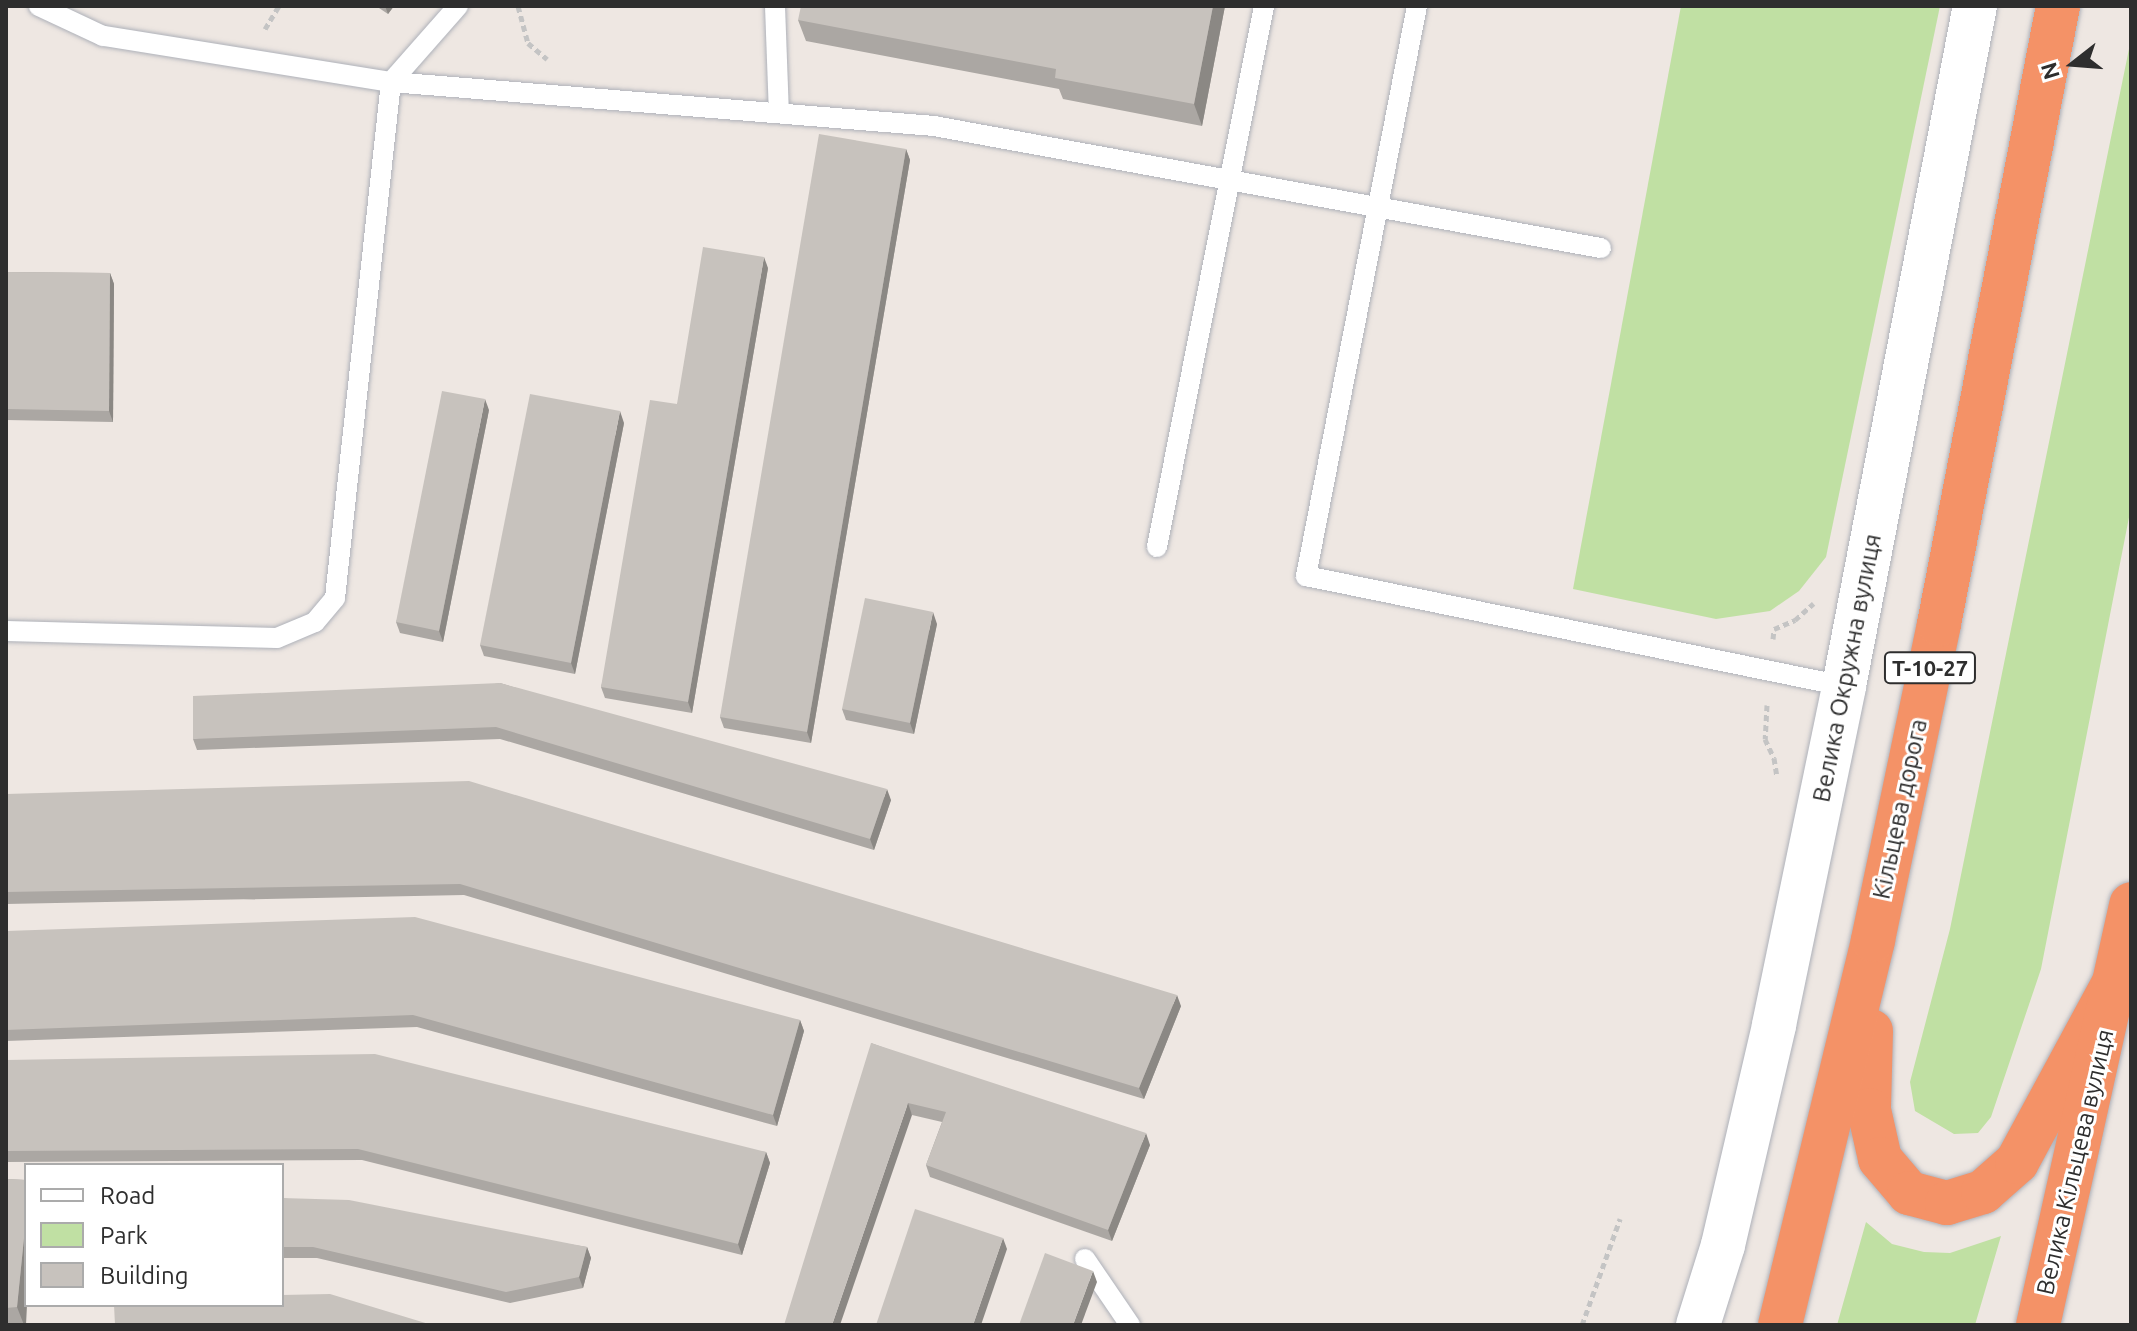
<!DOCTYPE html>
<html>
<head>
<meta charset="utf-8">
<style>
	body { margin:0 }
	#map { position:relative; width:2137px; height:1331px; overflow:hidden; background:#eee7e2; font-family:Ubuntu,sans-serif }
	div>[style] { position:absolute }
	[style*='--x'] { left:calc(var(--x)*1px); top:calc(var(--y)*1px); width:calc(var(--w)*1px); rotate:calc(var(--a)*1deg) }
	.green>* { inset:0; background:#c0e0a3 }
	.path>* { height:5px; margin-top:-2.5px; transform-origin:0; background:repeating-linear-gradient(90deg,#c4c4c4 0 6px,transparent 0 10px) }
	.roads { filter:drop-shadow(0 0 2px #aeb1b9) drop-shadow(0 0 2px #aeb1b9) }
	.lane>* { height:20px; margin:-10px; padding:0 10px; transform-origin:10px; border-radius:10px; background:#fff }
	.secondary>* { height:44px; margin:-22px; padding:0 22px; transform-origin:22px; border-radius:22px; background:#fff }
	.highway>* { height:44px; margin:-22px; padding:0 22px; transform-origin:22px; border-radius:22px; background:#f49267 }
	.wall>* { inset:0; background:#aba7a3 }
	.shaded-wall>* { inset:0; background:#8b8884 }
	.building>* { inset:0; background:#c7c2bd }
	span { translate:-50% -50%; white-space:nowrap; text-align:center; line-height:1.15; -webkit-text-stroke:6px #fff; paint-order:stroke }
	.shield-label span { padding:2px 6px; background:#fff; border:2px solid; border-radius:6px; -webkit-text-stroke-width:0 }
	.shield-label { font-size:22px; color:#2e2e2e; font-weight:700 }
	.street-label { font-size:24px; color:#2e2e2e }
	.frame { position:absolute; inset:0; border:8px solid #2e2e2e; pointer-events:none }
	.legend { position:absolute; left:24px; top:1163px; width:260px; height:144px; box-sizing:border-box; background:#fff; border:2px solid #ababab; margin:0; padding:10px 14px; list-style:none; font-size:24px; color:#2e2e2e }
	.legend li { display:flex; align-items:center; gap:16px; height:40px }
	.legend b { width:40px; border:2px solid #ababab }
	.north { position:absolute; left:2033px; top:24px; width:80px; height:80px; -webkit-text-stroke:6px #fff; paint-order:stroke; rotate:253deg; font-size:22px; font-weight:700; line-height:32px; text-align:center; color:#2e2e2e }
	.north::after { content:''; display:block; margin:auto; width:28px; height:36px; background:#2e2e2e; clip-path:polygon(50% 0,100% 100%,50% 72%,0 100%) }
</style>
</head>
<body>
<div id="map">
	<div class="green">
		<div style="clip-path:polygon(1681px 6px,1940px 6px,1826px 557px,1799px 591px,1770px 611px,1716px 619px,1573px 589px)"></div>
		<div style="clip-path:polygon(2131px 39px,2131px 507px,2041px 969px,1991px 1117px,1978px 1133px,1954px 1134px,1915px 1111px,1910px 1082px,1950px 929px)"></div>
		<div style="clip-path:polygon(1866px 1222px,1892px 1244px,1924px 1252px,1950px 1253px,2001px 1236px,1975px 1325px,1837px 1325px)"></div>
	</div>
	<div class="path">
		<div style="--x:518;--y:6;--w:38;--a:75"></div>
		<div style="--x:528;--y:43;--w:25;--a:40"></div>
		<div style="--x:265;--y:29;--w:27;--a:-59"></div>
		<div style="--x:1773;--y:639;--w:10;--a:-84"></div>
		<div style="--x:1774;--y:629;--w:23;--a:-23"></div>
		<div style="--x:1795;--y:620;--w:25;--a:-42"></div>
		<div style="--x:1767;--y:705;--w:34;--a:93"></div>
		<div style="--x:1765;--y:739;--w:21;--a:65"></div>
		<div style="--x:1774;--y:758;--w:18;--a:81"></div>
		<div style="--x:1582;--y:1325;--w:113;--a:-70.3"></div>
	</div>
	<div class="roads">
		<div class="lane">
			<div style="--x:458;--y:6;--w:101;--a:131.4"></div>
			<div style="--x:391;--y:82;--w:545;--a:4.63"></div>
			<div style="--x:934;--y:126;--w:678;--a:10.37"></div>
			<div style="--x:775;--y:6;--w:107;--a:87.9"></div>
			<div style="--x:1417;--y:6;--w:581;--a:101.02"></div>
			<div style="--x:1306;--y:576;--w:549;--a:11.56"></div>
			<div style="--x:1157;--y:547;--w:551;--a:-78.81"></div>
			<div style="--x:6;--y:631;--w:271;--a:1.5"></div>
			<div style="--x:277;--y:638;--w:41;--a:-22.8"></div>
			<div style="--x:315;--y:622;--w:31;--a:-50"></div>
			<div style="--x:335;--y:598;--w:519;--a:-83.81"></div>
			<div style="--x:391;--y:82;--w:292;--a:-170.9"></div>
			<div style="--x:103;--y:36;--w:71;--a:-154.9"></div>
			<div style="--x:1085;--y:1259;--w:80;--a:55.7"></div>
		</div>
		<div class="secondary">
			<div style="--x:1698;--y:1325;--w:84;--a:-72.6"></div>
			<div style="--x:1723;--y:1245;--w:226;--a:-76.9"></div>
			<div style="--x:1774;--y:1025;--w:346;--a:-78.3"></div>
			<div style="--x:1844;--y:686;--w:693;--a:-79.1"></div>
		</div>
		<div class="highway">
			<div style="--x:1871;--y:1031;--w:79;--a:91.5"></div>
			<div style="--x:1869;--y:1110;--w:50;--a:77.3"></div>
			<div style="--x:1880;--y:1159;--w:45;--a:49.5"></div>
			<div style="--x:1909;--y:1193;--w:39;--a:15"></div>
			<div style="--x:1947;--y:1203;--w:38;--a:-17"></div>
			<div style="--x:1983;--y:1192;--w:45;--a:-41.4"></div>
			<div style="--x:2017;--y:1162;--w:210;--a:-61.6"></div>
			<div style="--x:1780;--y:1325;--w:396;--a:-76.4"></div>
			<div style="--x:1873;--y:940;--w:323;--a:-78.2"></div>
			<div style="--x:1939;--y:624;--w:629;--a:-79.1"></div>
			<div style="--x:2038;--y:1325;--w:431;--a:-77.5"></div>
		</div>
	</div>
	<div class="wall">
		<div style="clip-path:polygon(376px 6px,394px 6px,388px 14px)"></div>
		<div style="clip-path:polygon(1225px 6px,1202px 126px,1063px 99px,1059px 89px,806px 41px,798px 20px)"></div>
		<div style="clip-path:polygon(906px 149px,910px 160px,811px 743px,724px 728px,720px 717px)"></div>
		<div style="clip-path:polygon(768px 268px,692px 713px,605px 698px,601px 687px,677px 404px)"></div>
		<div style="clip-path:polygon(6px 272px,110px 273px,114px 284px,113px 422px,6px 420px)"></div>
		<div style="clip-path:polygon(489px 410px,443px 642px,400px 633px,396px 622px)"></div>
		<div style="clip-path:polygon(624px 423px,575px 674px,484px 656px,480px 645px)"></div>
		<div style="clip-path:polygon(937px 624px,914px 734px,846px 720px,842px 709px)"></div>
		<div style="clip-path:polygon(500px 683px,891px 800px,874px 850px,500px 739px,197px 750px,193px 739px)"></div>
		<div style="clip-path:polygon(6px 794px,1181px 1006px,1144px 1099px,464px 895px,6px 904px)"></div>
		<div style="clip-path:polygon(6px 931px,800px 1020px,804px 1031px,777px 1126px,417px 1027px,6px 1041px)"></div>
		<div style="clip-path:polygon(871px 1043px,1150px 1145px,1112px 1241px,930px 1177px,926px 1165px,942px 1122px,912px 1115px)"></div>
		<div style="clip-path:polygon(6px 1060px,766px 1152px,770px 1163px,742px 1255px,362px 1160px,6px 1162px)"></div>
		<div style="clip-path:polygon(6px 1179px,26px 1180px,26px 1325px,6px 1325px)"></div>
		<div style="clip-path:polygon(282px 1198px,587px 1247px,591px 1258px,583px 1288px,510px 1303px,317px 1258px,282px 1258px)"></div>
	</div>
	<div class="shaded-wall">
		<div style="clip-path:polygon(385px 6px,394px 6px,388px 14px)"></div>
		<div style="clip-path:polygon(1213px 6px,1225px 6px,1202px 126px,1194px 104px)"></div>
		<div style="clip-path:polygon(906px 149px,910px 160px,811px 743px,807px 732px)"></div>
		<div style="clip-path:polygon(764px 257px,768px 268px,692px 713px,688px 702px)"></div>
		<div style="clip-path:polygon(110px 273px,114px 284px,113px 422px,109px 411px)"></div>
		<div style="clip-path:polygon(485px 399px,489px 410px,443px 642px,439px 631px)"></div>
		<div style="clip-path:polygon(620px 411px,624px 423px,575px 674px,571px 663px)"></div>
		<div style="clip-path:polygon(933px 612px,937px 624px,914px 734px,910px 723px)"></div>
		<div style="clip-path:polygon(887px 789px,891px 800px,874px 850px,870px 839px)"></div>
		<div style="clip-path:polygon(1177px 995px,1181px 1006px,1144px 1099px,1139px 1088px)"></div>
		<div style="clip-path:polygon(800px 1020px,804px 1031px,777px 1126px,773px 1115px)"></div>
		<div style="clip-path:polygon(908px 1103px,912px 1115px,840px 1325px,832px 1325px)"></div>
		<div style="clip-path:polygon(1146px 1133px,1150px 1145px,1112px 1241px,1108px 1230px)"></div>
		<div style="clip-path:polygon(766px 1152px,770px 1163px,742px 1255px,738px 1244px)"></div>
		<div style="clip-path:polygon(24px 1238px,26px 1244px,26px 1305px,27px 1305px,26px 1325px,24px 1325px,17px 1307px)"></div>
		<div style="clip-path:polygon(1003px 1238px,1007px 1249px,981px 1325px,973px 1325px)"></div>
		<div style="clip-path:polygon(587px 1247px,591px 1258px,583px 1288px,579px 1277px)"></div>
		<div style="clip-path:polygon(1093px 1271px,1097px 1282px,1081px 1325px,1073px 1325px)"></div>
	</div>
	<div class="building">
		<div style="clip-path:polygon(801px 6px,1213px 6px,1194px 104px,1055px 78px,1056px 69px,798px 20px)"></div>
		<div style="clip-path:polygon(819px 134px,906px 149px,807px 732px,720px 717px)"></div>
		<div style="clip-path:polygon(703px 247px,764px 257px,688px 702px,601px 687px,650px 400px,677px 404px)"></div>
		<div style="clip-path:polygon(6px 272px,110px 273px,109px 411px,6px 409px)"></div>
		<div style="clip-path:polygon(442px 391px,485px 399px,439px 631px,396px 622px)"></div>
		<div style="clip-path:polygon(530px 394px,620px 411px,571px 663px,480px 645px)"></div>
		<div style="clip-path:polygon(865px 598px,933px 612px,910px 723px,842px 709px)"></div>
		<div style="clip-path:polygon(500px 683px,887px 789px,870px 839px,496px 727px,193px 739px,193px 696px)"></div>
		<div style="clip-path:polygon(469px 781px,1177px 995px,1139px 1088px,460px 884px,6px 892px,6px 794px)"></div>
		<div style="clip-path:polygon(415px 917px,800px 1020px,773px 1115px,413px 1015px,6px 1030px,6px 931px)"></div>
		<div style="clip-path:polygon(871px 1043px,1146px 1133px,1108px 1230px,926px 1165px,946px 1112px,908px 1103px,832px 1325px,784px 1325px)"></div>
		<div style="clip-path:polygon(375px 1054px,766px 1152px,738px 1244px,358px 1149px,6px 1151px,6px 1060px)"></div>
		<div style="clip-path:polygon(6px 1179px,26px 1180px,26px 1238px,24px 1238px,17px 1307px,6px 1308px)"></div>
		<div style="clip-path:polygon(282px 1198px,349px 1200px,587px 1247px,579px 1277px,506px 1292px,313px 1247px,282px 1247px)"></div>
		<div style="clip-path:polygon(915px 1209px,1003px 1238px,973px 1325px,876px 1325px)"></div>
		<div style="clip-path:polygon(1045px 1253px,1093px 1271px,1073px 1325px,1019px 1325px)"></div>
		<div style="clip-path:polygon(330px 1294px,432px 1325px,115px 1325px,114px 1305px,282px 1305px,282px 1295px)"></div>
	</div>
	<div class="shield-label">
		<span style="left:1930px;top:668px">Т-10-27</span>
	</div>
	<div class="street-label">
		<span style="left:1847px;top:668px;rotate:-79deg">Велика Окружна вулиця</span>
		<span style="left:1900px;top:809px;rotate:-78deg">Кільцева дорога</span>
		<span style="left:2075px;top:1162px;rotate:-77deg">Велика Кільцева вулиця</span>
	</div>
	<div class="frame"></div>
	<ul class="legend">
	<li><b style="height:10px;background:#fff"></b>Road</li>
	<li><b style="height:22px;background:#c0e0a3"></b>Park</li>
	<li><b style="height:22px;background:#c7c2bd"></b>Building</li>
	</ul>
	<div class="north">N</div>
</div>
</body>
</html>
